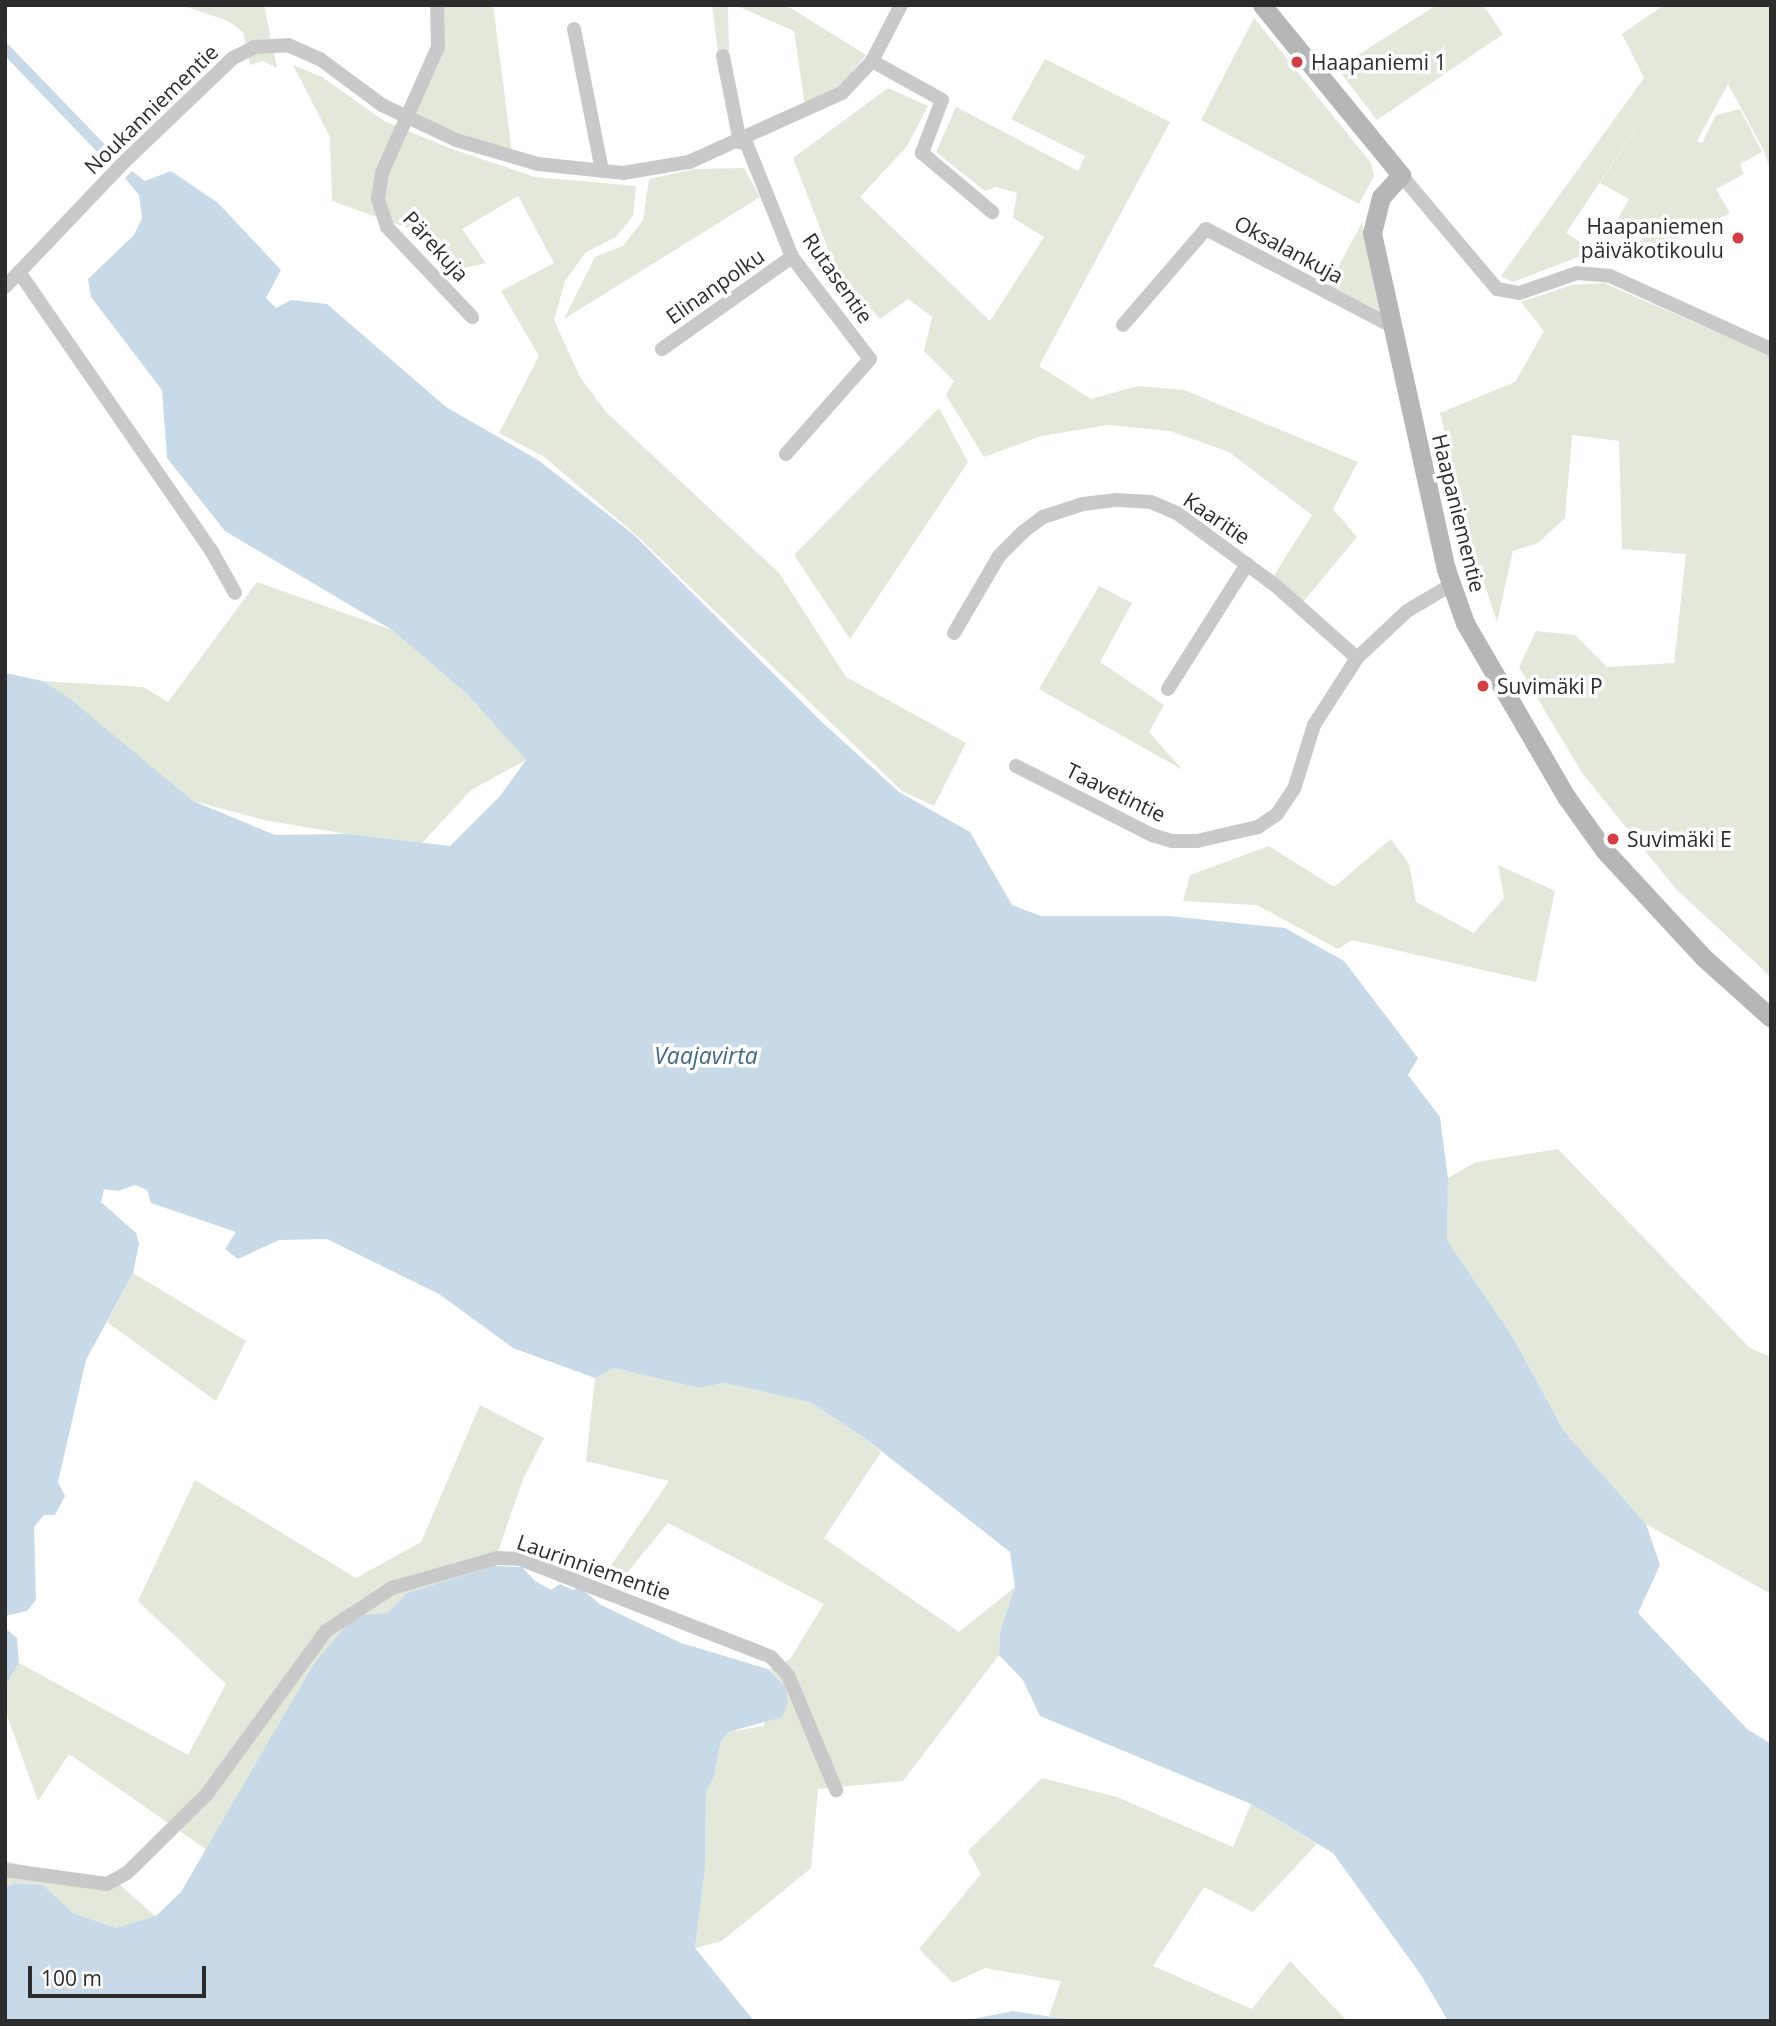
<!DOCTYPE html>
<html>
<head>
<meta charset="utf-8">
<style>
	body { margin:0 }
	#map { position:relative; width:1776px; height:2026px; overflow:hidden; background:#fff; font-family:"Open Sans",sans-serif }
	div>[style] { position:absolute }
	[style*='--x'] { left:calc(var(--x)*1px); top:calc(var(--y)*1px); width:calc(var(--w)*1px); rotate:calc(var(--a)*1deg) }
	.green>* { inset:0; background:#e2e9db }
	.water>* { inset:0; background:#c8dae7 }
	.street>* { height:14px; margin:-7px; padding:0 7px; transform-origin:7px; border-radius:7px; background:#c9c9c9 }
	.secondary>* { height:19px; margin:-9.5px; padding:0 9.5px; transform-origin:9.5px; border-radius:9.5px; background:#b6b6b6 }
	.dots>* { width:19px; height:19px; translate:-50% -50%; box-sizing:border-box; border:4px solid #fff; border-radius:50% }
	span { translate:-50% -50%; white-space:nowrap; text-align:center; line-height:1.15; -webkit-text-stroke:7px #fff; paint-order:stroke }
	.poi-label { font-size:21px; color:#2c2c2c }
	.left { translate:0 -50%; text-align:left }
	.right { translate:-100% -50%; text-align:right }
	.street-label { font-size:21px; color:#2c2c2c }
	.water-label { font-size:23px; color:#426986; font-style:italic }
	.frame { position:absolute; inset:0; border:7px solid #2c2c2c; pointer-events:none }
	.scale { position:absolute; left:28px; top:1966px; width:178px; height:32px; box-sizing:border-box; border:4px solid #2c2c2c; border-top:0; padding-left:9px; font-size:21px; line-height:24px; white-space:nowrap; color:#2c2c2c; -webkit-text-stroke:5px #fff; paint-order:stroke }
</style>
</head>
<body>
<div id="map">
	<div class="green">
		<div style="clip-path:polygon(181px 5px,264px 5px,277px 68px,263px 61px,250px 65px,243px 32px,228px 21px)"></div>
		<div style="clip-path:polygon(441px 5px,493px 5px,512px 152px,414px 117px)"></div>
		<div style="clip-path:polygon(712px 5px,728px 5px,729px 51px,718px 53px)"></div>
		<div style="clip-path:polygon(735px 5px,786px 5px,866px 55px,838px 89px,805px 106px,794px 31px)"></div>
		<div style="clip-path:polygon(1437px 5px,1483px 5px,1503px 34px,1377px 120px,1337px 68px)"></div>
		<div style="clip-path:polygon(1664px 5px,1771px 5px,1771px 172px,1764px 151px,1728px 84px,1697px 141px,1702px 143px,1716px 115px,1740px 109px,1762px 152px,1740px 164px,1744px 174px,1716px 189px,1730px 213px,1650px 252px,1638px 246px,1642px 238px,1615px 224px,1629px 199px,1600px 183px,1668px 80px,1566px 233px,1609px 260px,1578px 257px,1513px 282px,1501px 276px,1644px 78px,1622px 34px)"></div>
		<div style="clip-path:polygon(1254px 18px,1371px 163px,1374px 176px,1359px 204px,1201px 120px)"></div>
		<div style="clip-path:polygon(1045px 59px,1170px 122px,1039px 366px,1091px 399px,1138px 386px,1184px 390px,1358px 462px,1333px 509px,1357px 537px,1303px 602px,1273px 577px,1312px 515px,1229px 452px,1170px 431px,1108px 425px,1041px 436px,984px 457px,946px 395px,954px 381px,924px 351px,932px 317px,908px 299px,880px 319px,835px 267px,793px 158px,888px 88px,928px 106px,907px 146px,860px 197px,990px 321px,1044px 237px,1013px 218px,1017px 193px,996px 187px,985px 191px,936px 152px,956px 107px,1078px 171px,1085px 156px,1011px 119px)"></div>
		<div style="clip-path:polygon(293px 65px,322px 77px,384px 121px,452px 149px,535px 177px,636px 186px,633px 216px,616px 237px,586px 252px,565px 281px,554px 320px,580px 377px,606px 412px,779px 573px,846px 677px,966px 743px,934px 806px,902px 791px,635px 534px,543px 456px,499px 433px,539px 356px,501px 291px,554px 263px,518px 196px,462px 229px,486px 263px,446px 272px,413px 230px,332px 201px,330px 137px)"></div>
		<div style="clip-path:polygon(744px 168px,760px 197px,564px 319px,595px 257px,623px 246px,643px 220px,649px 179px,695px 169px)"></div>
		<div style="clip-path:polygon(1362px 223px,1380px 314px,1327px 287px)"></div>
		<div style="clip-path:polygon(1604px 283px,1771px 356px,1771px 977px,1677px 890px,1582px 773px,1519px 667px,1536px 631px,1575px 635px,1607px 667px,1674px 663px,1686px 554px,1622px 549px,1619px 441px,1572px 435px,1565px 518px,1538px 543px,1513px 551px,1497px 622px,1474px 552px,1440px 413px,1515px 382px,1544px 331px,1521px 302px,1572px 285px)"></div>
		<div style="clip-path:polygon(939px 408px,968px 462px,850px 639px,794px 555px)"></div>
		<div style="clip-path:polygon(257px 582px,392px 630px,467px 694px,526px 760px,471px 790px,422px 843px,347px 834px,264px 820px,193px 801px,43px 681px,143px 687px,168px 702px)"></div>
		<div style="clip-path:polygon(1099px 586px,1132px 603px,1100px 662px,1164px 705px,1149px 732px,1183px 770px,1039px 689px)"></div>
		<div style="clip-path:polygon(1391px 839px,1409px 864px,1416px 902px,1474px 933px,1504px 898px,1498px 865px,1555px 891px,1536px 982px,1352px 940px,1338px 949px,1257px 905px,1183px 901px,1190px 875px,1269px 846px,1334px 887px)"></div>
		<div style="clip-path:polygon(1558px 1149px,1750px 1348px,1771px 1357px,1771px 1594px,1646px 1524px,1564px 1431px,1512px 1336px,1447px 1240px,1448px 1178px,1476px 1162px)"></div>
		<div style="clip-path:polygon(133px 1273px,246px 1341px,216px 1401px,107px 1322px)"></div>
		<div style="clip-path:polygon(614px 1368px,699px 1388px,724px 1383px,810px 1402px,866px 1439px,881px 1452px,824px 1538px,959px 1632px,1015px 1587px,1000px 1632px,999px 1655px,903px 1781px,818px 1789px,811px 1868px,722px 1941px,695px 1948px,705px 1867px,706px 1790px,714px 1777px,721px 1741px,729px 1732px,763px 1726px,785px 1686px,769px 1669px,790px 1659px,824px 1604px,668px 1523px,626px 1574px,610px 1567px,669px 1481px,586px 1461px,595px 1378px)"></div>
		<div style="clip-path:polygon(480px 1405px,544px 1438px,523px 1479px,493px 1566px,407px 1593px,387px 1613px,313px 1665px,207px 1850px,69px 1754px,38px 1801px,5px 1710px,5px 1686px,19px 1663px,188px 1755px,226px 1684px,138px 1601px,195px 1480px,356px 1578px,421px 1542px)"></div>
		<div style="clip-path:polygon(1042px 1778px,1117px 1797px,1233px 1847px,1251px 1804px,1317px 1844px,1253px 1912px,1204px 1887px,1153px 1966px,1252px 2009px,1290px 1961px,1347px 2021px,1076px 2021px,1049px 2016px,1061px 1981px,985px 1968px,953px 1983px,919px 1949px,981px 1874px,968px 1851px)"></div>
		<div style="clip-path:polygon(5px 1861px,76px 1877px,111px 1877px,156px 1917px,116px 1928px,73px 1913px,43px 1885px,15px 1883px,5px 1887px)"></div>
	</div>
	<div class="water">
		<div style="clip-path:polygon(5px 41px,114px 154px,111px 159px,106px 161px,5px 56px)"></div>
		<div style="clip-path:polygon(132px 171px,145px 181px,171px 171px,218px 203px,281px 270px,266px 298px,276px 308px,291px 300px,327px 304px,446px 407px,538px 460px,633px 534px,824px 724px,899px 792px,970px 832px,1012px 905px,1041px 916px,1169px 916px,1285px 928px,1344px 961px,1418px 1058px,1408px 1075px,1440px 1117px,1448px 1178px,1447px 1240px,1512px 1336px,1564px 1431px,1646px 1524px,1660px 1565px,1638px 1613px,1747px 1729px,1771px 1744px,1771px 2021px,1448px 2021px,1421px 1975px,1333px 1853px,1251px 1804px,1040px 1716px,1023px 1680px,999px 1655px,1000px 1632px,1015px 1587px,1010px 1552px,866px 1439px,810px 1402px,724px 1383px,699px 1388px,614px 1368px,595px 1378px,513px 1348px,439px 1294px,327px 1239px,279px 1240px,238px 1259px,225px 1249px,236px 1232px,151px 1203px,147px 1190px,135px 1185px,118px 1191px,104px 1189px,101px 1202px,136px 1233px,139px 1244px,133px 1273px,86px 1360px,58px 1482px,65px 1496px,55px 1515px,44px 1515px,34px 1527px,36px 1600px,27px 1611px,5px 1616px,5px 673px,43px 681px,69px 698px,193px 801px,275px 835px,347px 834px,450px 846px,500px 796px,526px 760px,467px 694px,392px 630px,225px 531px,167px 458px,162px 390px,91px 297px,88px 279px,134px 235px,142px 218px,139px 195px,125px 178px)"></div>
		<div style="clip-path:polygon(493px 1566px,522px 1567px,535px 1581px,551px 1590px,560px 1584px,573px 1590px,579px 1587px,601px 1605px,681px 1643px,768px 1669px,785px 1686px,788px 1703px,782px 1717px,729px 1732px,721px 1741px,714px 1777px,706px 1791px,705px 1868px,695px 1948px,754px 2021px,5px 2021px,5px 1887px,15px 1883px,43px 1885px,73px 1913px,116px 1928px,156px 1916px,181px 1892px,313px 1665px,354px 1616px,387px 1613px,407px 1593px)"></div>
		<div style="clip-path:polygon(5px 1628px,17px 1638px,19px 1663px,5px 1686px)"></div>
		<div style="clip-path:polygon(1013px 2011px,1073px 2020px,1076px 2021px,963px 2021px)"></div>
	</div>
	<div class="street">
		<div style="--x:437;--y:5;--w:42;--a:88.6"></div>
		<div style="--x:438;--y:47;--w:138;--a:114"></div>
		<div style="--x:382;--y:173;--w:26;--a:99"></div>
		<div style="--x:378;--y:199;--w:29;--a:72"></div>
		<div style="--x:387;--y:227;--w:124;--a:46.6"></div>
		<div style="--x:574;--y:29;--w:145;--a:78.8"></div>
		<div style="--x:723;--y:56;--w:88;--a:78.8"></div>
		<div style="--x:872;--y:61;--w:80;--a:29.1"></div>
		<div style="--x:942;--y:100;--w:57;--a:110.7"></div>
		<div style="--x:922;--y:153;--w:92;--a:40.1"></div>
		<div style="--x:745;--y:140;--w:126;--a:68.1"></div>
		<div style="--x:792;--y:257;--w:128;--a:52.6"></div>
		<div style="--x:870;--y:359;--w:127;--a:131.5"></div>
		<div style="--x:1401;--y:175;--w:149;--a:49.9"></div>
		<div style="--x:1497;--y:289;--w:22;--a:10"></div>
		<div style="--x:1519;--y:293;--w:61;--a:-19"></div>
		<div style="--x:1577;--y:273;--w:33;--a:5"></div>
		<div style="--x:1610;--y:276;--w:177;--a:24.4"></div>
		<div style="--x:19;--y:272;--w:338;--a:55.4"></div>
		<div style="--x:211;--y:550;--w:49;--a:60.8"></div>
		<div style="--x:5;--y:287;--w:168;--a:-46.4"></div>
		<div style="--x:121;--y:165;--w:155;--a:-43.7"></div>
		<div style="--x:233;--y:58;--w:25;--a:-27"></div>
		<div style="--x:255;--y:47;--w:33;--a:-3"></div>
		<div style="--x:288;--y:45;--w:35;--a:24"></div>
		<div style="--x:320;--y:59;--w:77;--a:36.6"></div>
		<div style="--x:382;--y:105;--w:82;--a:25.3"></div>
		<div style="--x:456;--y:140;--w:85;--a:16.3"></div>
		<div style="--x:538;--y:164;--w:85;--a:6"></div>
		<div style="--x:623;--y:173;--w:67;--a:-9.5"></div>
		<div style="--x:689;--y:162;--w:168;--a:-24.3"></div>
		<div style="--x:842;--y:93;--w:44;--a:-46.8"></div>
		<div style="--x:872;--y:61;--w:63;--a:-62.6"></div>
		<div style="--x:1123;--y:325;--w:127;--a:-49.2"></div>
		<div style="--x:1206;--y:229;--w:201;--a:27.6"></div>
		<div style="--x:1384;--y:322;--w:8;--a:-7"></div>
		<div style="--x:662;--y:349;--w:159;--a:-35.3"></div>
		<div style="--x:954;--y:633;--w:89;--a:-59.7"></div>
		<div style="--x:999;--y:556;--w:34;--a:-45"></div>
		<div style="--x:1023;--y:532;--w:25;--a:-37"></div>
		<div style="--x:1043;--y:517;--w:42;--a:-18"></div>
		<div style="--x:1083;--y:504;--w:32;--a:-7"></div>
		<div style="--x:1115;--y:500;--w:36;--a:3"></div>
		<div style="--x:1151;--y:502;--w:28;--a:23"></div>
		<div style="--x:1177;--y:513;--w:123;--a:36.4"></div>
		<div style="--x:1276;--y:586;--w:108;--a:41.6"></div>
		<div style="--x:1168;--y:689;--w:148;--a:-57.7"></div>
		<div style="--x:1016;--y:766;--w:153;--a:26.9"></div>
		<div style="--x:1152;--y:835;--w:21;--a:17"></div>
		<div style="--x:1172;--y:841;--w:25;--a:0"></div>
		<div style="--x:1197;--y:841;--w:63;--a:-12.9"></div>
		<div style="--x:1258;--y:827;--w:23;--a:-34"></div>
		<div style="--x:1277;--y:814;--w:30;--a:-56"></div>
		<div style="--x:1294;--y:789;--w:67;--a:-72.6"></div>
		<div style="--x:1314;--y:725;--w:80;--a:-57.3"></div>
		<div style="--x:1357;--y:658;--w:69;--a:-43.2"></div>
		<div style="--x:1407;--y:611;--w:51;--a:-30.6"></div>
		<div style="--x:5;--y:1870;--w:103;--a:7.8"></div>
		<div style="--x:107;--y:1884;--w:23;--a:-29"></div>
		<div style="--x:127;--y:1873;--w:112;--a:-44.6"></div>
		<div style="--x:207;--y:1794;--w:202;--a:-53.9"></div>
		<div style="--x:326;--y:1631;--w:79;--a:-33.1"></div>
		<div style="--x:392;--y:1588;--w:109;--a:-15.9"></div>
		<div style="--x:497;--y:1558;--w:23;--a:2"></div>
		<div style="--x:520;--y:1559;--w:269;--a:21.3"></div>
		<div style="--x:771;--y:1657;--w:25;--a:47"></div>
		<div style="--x:788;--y:1675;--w:125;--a:67.3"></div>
	</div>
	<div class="secondary">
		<div style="--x:1262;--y:5;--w:220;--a:50.7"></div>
		<div style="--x:1401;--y:175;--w:30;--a:132"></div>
		<div style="--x:1381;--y:197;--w:37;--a:104"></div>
		<div style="--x:1372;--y:233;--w:344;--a:77.6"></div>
		<div style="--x:1446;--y:569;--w:57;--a:70.6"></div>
		<div style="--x:1465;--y:623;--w:203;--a:59.8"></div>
		<div style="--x:1567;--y:798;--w:65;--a:54.4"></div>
		<div style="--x:1605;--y:851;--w:144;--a:47.2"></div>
		<div style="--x:1703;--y:957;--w:91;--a:41.9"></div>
	</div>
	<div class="dots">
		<div style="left:1297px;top:62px;background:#d43d42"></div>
		<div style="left:1738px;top:238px;background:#d43d42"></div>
		<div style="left:1483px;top:686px;background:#d43d42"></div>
		<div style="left:1613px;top:839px;background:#d43d42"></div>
	</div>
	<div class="poi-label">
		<span class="left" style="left:1311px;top:62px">Haapaniemi 1</span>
		<span class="right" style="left:1724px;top:238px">Haapaniemen<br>päiväkotikoulu</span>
		<span class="left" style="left:1497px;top:686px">Suvimäki P</span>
		<span class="left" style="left:1627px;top:839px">Suvimäki E</span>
	</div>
	<div class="street-label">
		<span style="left:151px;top:109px;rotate:-44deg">Noukanniementie</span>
		<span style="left:436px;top:246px;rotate:48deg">Pärekuja</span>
		<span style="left:1289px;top:249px;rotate:28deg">Oksalankuja</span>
		<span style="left:838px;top:278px;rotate:55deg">Rutasentie</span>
		<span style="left:715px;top:286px;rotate:-35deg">Elinanpolku</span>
		<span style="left:1459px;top:513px;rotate:76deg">Haapaniementie</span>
		<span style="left:1217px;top:518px;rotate:34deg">Kaaritie</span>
		<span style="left:1116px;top:792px;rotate:26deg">Taavetintie</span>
		<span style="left:594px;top:1567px;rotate:19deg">Laurinniementie</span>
	</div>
	<div class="water-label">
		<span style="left:706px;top:1055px">Vaajavirta</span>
	</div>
	<div class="frame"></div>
	<div class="scale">100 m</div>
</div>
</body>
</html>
